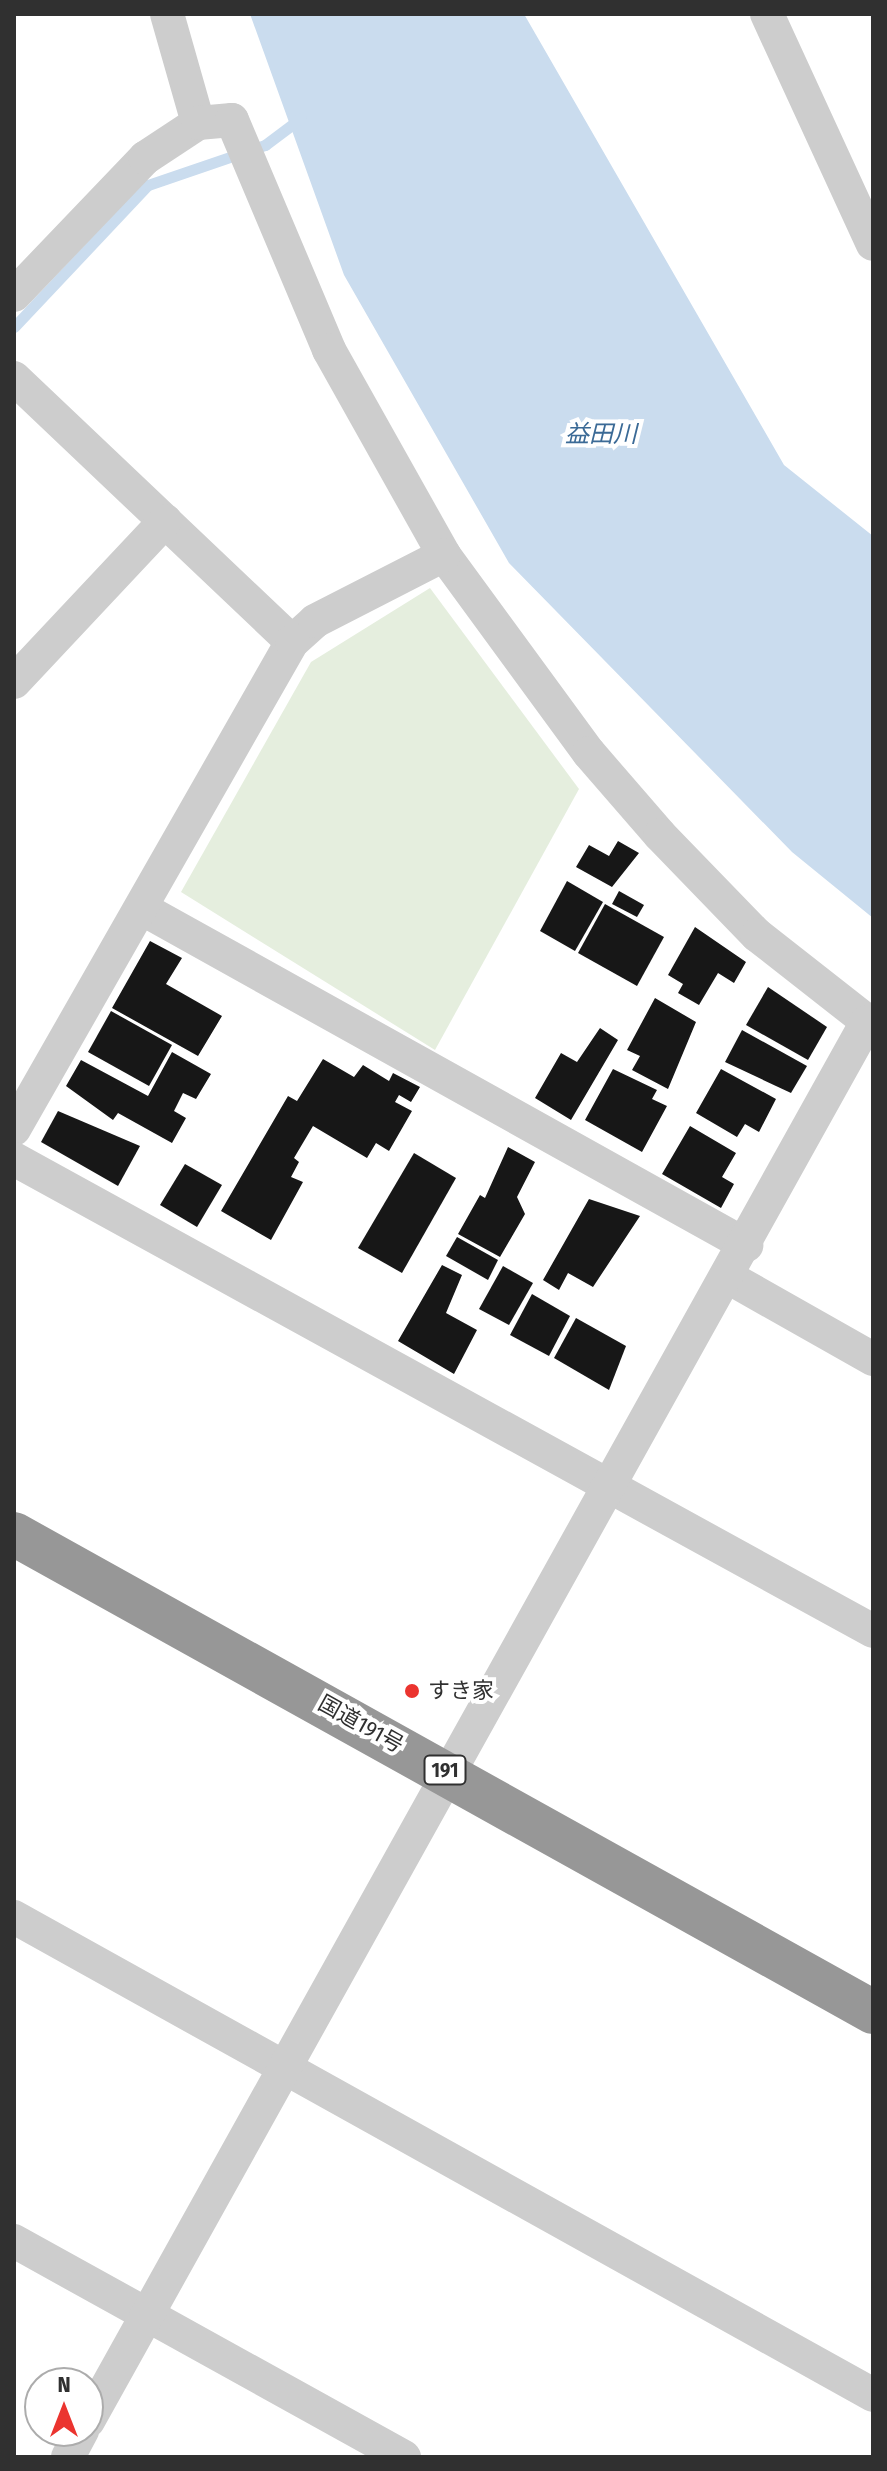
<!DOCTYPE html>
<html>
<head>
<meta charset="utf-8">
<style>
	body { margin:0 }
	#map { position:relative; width:887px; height:2471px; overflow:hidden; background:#fff; font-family:"Fira Sans Condensed","Noto Sans JP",sans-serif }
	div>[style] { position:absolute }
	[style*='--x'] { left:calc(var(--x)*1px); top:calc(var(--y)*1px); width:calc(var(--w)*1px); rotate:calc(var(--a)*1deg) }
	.green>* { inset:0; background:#e5eede }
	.water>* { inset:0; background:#cadcee }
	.stream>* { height:11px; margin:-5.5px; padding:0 5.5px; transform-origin:5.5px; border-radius:5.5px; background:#cadcee }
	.building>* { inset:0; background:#171717 }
	.street>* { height:34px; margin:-17px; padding:0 17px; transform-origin:17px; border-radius:17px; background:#cdcdcd }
	.highway>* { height:44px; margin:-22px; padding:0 22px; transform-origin:22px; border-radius:22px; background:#979797 }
	.dots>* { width:22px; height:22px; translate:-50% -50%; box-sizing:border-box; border:4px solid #fff; border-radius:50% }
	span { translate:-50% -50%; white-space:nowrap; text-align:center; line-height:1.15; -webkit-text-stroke:8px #fff; paint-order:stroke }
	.shield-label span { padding:2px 6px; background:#fff; border:2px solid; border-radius:6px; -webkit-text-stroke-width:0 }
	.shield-label { font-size:20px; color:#303030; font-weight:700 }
	.poi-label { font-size:22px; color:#303030 }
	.left { translate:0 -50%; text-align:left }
	.street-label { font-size:22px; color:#303030 }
	.water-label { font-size:24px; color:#3b6a96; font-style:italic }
	.frame { position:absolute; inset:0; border:16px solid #303030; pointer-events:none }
	.north { position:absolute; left:24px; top:2367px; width:80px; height:80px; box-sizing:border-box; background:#fff; border:2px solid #acacac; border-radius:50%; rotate:0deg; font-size:22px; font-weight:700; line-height:32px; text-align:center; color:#303030 }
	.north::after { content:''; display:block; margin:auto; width:28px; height:36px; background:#eb342f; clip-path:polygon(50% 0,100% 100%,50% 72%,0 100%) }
</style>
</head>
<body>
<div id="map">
	<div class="green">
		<div style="clip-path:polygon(430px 588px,579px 789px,435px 1050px,181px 892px,311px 662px)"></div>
	</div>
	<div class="water">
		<div style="clip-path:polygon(250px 14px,524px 14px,784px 465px,873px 536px,873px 918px,792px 852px,509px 563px,344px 275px)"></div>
	</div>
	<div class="stream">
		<div style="--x:14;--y:327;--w:195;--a:-46.7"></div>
		<div style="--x:148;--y:185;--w:124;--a:-18.9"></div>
		<div style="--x:265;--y:145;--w:45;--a:-36.9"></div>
	</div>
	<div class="building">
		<div style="clip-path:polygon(618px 841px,639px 853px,612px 887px,576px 867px,589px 845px,609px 856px)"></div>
		<div style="clip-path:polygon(567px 881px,603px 902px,575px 951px,540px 931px)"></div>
		<div style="clip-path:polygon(619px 891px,644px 905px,637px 917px,612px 904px)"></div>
		<div style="clip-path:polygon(605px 904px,664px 937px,637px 986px,578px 953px)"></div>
		<div style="clip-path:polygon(695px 927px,746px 962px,734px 983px,718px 973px,699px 1005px,678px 993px,683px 984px,668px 975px)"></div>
		<div style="clip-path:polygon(150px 941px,182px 958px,166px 984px,222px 1016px,198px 1056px,112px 1008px)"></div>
		<div style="clip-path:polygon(768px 987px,827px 1027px,808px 1060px,746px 1025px)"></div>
		<div style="clip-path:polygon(655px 998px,696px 1022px,668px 1089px,632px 1070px,640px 1056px,627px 1050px)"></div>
		<div style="clip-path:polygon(111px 1011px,172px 1045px,149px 1086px,88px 1052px)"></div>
		<div style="clip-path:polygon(600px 1028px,618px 1040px,571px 1120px,535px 1098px,561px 1053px,577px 1062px)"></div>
		<div style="clip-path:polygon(742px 1030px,807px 1066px,791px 1093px,725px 1062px)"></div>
		<div style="clip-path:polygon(172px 1052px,211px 1074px,196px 1099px,183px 1093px,174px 1111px,186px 1118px,172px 1143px,118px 1113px,113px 1120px,66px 1086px,81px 1060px,148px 1096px)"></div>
		<div style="clip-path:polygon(323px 1059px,354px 1077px,363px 1065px,389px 1081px,393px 1073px,420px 1087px,411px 1102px,399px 1095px,395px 1102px,412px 1111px,389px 1151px,376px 1143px,367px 1158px,313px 1126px,294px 1158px,299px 1162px,291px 1177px,303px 1182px,271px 1240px,221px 1211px,288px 1096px,297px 1101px)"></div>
		<div style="clip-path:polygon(613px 1069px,657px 1090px,652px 1099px,667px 1106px,642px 1152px,585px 1120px)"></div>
		<div style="clip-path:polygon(721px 1069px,776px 1099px,759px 1132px,745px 1124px,737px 1137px,696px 1113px)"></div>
		<div style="clip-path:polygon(58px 1111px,140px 1146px,118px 1186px,41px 1142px)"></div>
		<div style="clip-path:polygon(690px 1126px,736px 1153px,722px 1177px,734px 1184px,721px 1208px,662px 1174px)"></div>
		<div style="clip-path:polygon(508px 1147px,535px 1162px,517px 1197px,525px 1214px,500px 1257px,458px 1234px,480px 1195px,485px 1198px)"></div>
		<div style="clip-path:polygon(414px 1153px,456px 1178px,402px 1273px,358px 1248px)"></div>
		<div style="clip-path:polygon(185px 1164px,222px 1185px,197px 1227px,160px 1205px)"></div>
		<div style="clip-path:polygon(589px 1199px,640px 1216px,593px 1287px,568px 1273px,559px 1290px,543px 1280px)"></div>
		<div style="clip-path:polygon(457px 1237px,498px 1260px,488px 1280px,446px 1256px)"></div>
		<div style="clip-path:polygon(442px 1265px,462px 1275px,446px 1313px,477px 1330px,454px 1374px,398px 1341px)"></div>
		<div style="clip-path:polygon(503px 1266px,533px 1283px,509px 1325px,479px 1309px)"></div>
		<div style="clip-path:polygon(532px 1294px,570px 1316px,549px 1356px,510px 1335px)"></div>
		<div style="clip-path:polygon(576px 1318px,626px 1346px,609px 1390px,554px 1358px)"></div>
	</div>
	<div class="street">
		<div style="--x:167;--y:14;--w:113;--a:74.1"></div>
		<div style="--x:767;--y:14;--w:253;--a:65.3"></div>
		<div style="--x:14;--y:295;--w:190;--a:-46.3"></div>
		<div style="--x:145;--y:158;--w:64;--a:-33.4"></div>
		<div style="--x:198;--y:123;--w:34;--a:-5"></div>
		<div style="--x:232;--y:120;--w:250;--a:67.1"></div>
		<div style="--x:329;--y:350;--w:235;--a:60.7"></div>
		<div style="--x:444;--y:555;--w:245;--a:53.8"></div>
		<div style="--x:589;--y:753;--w:108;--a:49.1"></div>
		<div style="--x:660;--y:835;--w:139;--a:45.9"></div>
		<div style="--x:757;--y:935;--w:147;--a:38.1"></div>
		<div style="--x:14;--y:378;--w:383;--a:43.5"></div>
		<div style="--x:14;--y:682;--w:221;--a:-46.8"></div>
		<div style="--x:141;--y:908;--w:693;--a:29.12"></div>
		<div style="--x:14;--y:1129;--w:561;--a:-60.28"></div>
		<div style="--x:292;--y:642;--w:31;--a:-42"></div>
		<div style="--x:315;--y:621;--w:145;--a:-27.1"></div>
		<div style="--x:14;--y:1159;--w:980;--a:28.79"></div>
		<div style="--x:728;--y:1277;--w:167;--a:29.5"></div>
		<div style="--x:14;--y:1917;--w:983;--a:29.09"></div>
		<div style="--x:14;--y:2241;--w:446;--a:29"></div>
		<div style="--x:88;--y:2421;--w:1601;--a:-60.89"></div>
		<div style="--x:68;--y:2457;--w:30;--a:-62"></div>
	</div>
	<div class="highway">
		<div style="--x:14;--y:1534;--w:983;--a:29.09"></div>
	</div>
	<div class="dots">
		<div style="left:412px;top:1691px;background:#eb342f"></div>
	</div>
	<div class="shield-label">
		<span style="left:445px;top:1770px">191</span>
	</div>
	<div class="poi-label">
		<span class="left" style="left:428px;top:1691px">すき家</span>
	</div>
	<div class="street-label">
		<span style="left:361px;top:1724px;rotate:29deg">国道191号</span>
	</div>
	<div class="water-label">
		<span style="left:601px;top:435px">益田川</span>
	</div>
	<div class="frame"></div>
	<div class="north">N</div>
</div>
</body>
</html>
